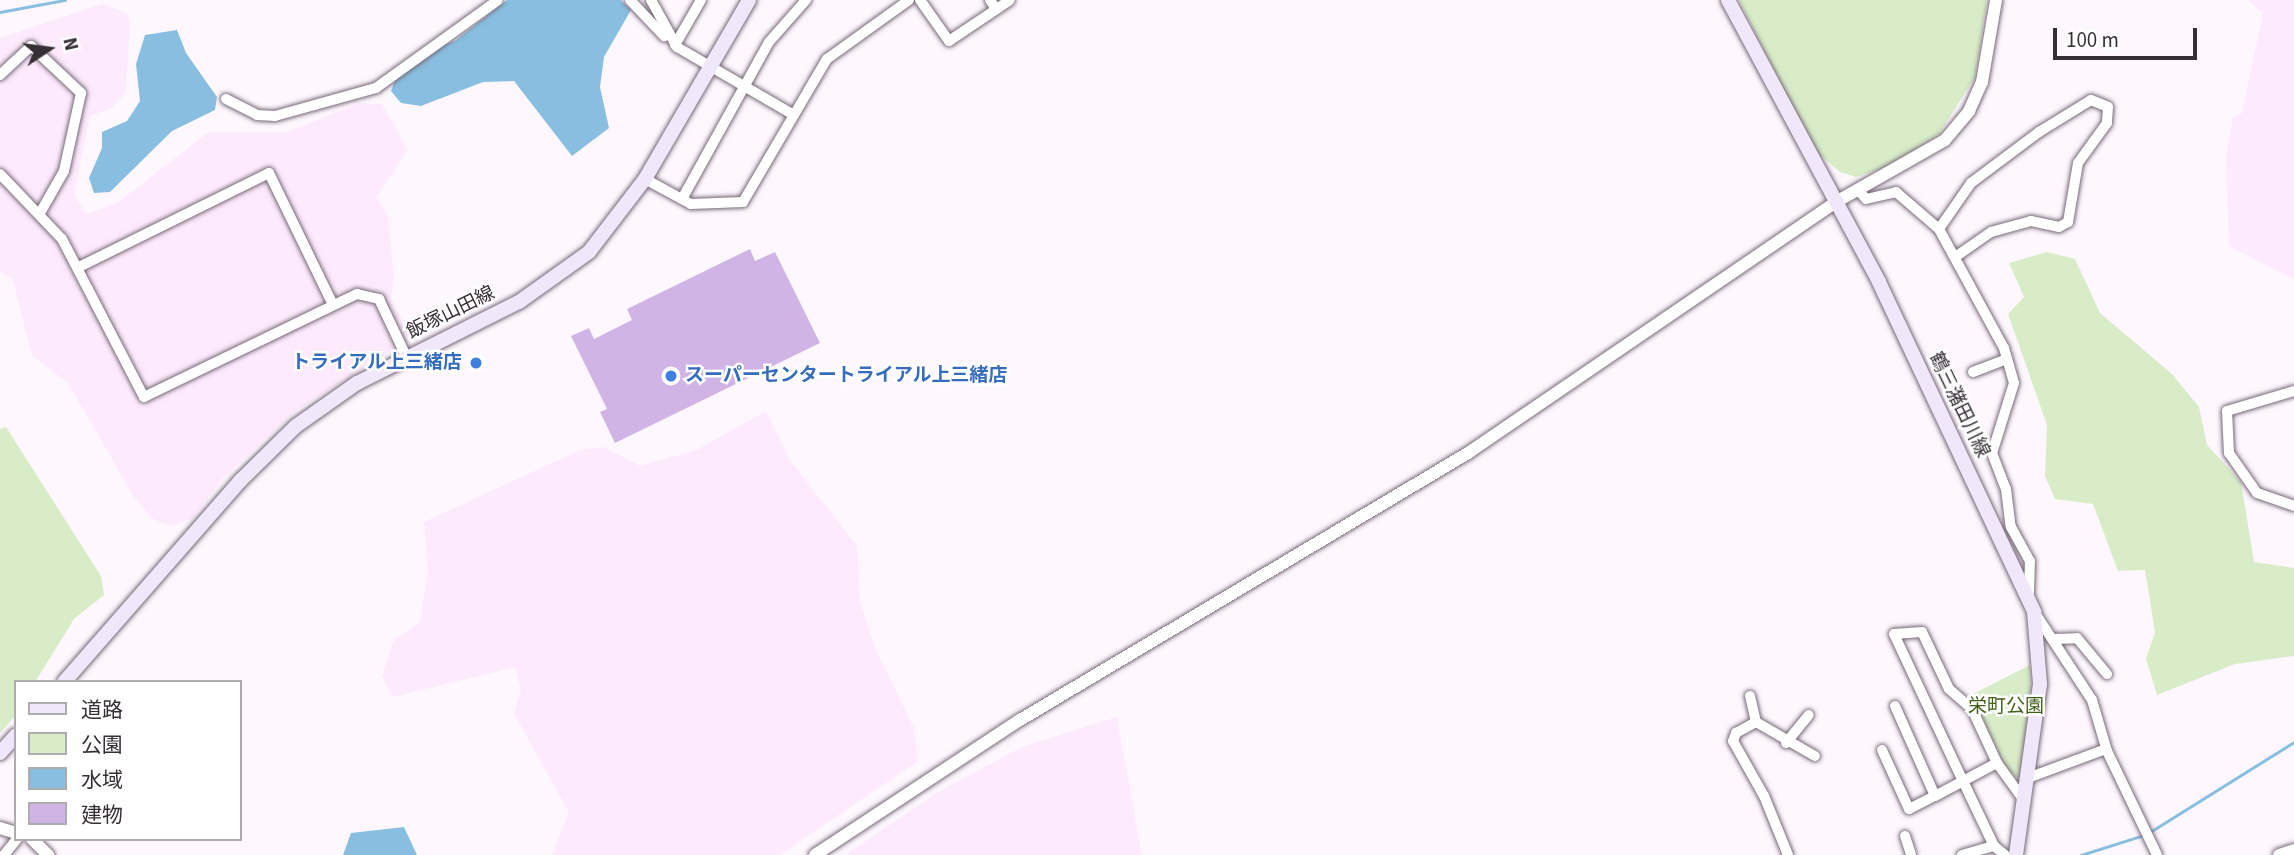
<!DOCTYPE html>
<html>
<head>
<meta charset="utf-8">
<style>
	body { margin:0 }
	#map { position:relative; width:2294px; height:855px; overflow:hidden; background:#fef7fe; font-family:"Source Sans 3","Noto Sans JP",sans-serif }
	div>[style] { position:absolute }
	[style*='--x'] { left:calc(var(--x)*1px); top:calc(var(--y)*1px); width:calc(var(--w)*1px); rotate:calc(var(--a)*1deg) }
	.built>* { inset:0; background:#fdebfd }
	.green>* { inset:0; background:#d8ecc8 }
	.water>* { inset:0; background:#88bfe0 }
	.stream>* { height:2.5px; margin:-1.25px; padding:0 1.25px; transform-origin:1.25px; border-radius:1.25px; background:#88bfe0 }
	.building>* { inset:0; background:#cfb4e5 }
	.roads { filter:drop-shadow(0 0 2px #776977) drop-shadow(0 0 2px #776977) }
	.minor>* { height:10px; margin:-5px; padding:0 5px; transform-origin:5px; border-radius:5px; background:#fff }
	.tertiary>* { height:12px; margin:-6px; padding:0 6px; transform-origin:6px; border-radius:6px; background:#fff }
	.secondary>* { height:14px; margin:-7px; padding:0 7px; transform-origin:7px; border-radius:7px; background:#f0e7fb }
	.dots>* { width:19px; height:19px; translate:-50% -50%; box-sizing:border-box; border:4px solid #fff; border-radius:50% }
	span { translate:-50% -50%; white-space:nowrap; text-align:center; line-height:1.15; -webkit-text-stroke:5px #fff; paint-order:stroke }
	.street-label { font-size:19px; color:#363036 }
	.shop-label { font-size:19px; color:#366cbe; font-weight:700 }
	.right { translate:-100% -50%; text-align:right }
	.left { translate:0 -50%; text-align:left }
	.park-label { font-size:19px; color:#3f5e17 }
	.legend { position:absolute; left:14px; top:680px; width:228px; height:161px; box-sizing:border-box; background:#fff; border:2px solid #afacaf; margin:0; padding:9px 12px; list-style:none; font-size:21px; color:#363036 }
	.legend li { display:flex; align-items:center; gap:14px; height:35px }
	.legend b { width:35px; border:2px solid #afacaf }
	.north { position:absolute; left:14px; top:14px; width:70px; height:70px; -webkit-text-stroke:5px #fff; paint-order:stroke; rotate:77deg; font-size:19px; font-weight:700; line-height:28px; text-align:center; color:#363036 }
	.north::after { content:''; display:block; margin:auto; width:24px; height:32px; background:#363036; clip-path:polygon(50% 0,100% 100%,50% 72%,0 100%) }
	.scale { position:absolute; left:2053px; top:28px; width:144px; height:32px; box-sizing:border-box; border:4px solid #363036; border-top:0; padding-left:9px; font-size:21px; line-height:24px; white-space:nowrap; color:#363036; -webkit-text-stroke:5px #fff; paint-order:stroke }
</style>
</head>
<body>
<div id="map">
	<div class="built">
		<div style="clip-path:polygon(2248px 0,2294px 0,2294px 279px,2229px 246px,2226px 156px,2233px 117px,2242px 113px,2263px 13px)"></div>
		<div style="clip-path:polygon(102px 4px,127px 13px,130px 23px,126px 92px,112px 108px,90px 116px,74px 195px,86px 214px,117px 203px,209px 132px,287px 132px,360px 103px,382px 104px,408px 150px,376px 197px,388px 216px,394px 277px,391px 299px,411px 338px,297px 410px,223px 478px,193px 518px,171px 526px,153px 519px,134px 497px,68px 383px,32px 356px,13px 280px,0 271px,0 38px)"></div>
		<div style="clip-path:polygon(766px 411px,790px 460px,857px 546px,860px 602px,875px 648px,914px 728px,918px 761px,780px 855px,552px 855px,569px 812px,514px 714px,521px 689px,515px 667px,393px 697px,382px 676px,394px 640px,420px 622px,428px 570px,424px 522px,580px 450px,604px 447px,640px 466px,697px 450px)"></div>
		<div style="clip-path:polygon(1117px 717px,1142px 855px,845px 855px,938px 792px,1022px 747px)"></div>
	</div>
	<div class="green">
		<div style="clip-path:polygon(1739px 0,1987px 0,1975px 77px,1939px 134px,1889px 166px,1856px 177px,1840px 172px,1814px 150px)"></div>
		<div style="clip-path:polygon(2047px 252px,2075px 259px,2100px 313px,2172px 374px,2199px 407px,2207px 445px,2241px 482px,2254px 562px,2294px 568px,2294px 656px,2235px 664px,2157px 695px,2146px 659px,2155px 632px,2145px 570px,2118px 571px,2093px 504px,2055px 499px,2045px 476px,2047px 425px,2008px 314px,2024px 297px,2009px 263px)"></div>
		<div style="clip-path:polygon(6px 427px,101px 576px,104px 595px,74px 619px,35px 682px,16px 682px,16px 715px,0 733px,0 429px)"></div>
		<div style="clip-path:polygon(2030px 665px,2031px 701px,2020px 779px,2006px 769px,1976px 704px,1967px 697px)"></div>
	</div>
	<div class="water">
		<div style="clip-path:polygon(507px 0,621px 0,631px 10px,604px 57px,600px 87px,609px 128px,572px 156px,514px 81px,483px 82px,421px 106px,401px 103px,391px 91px,395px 80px,430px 52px,456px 40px)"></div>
		<div style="clip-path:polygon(177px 30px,186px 53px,217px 97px,215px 110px,172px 131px,110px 192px,94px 193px,89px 178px,102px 148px,102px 132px,127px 121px,140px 101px,136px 64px,145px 35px)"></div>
		<div style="clip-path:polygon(404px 827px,417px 855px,343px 855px,351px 833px)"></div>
	</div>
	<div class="stream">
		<div style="--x:0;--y:12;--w:66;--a:-10.5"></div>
		<div style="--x:2150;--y:832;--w:170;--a:-32"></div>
		<div style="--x:2081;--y:855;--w:66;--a:-17.6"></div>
	</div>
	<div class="building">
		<div style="clip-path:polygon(750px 249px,755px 261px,775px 252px,820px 343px,615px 443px,600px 412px,607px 409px,571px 336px,589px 328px,594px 339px,632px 320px,627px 309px)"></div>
	</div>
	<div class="roads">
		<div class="minor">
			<div style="--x:630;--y:0;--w:50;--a:46.6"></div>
			<div style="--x:651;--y:0;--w:54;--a:61"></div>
			<div style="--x:677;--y:47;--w:135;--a:30.2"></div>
			<div style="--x:920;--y:0;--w:50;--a:54.7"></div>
			<div style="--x:949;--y:41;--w:73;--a:-33.9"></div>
			<div style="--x:990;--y:0;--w:11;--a:56"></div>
			<div style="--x:675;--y:45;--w:52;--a:-60"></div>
			<div style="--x:0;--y:75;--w:42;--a:-43.1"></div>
			<div style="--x:31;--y:46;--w:69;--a:43.2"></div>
			<div style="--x:81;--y:93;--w:80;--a:102.3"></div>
			<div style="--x:64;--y:171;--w:48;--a:119.7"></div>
			<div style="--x:226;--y:99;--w:35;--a:27"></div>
			<div style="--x:257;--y:115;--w:18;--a:3"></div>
			<div style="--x:275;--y:116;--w:105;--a:-15.5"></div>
			<div style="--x:376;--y:88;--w:150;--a:-35.8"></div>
			<div style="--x:0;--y:174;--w:90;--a:46.4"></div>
			<div style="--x:62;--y:239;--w:178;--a:62.6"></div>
			<div style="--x:144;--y:397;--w:237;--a:-25.8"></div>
			<div style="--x:357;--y:294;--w:23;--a:13"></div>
			<div style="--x:379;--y:299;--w:63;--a:64.7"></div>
			<div style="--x:645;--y:179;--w:52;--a:28.5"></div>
			<div style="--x:691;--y:204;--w:52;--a:-2.2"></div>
			<div style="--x:743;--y:202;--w:166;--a:-59.6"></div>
			<div style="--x:827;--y:59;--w:101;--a:-35.7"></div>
			<div style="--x:1858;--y:190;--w:12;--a:48"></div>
			<div style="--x:1866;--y:199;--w:31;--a:-13"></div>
			<div style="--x:1896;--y:192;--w:57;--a:40.7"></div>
			<div style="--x:1939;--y:229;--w:136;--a:61.4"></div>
			<div style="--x:2004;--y:348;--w:36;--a:74"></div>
			<div style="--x:2014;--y:383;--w:73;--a:107.4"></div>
			<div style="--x:1992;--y:453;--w:39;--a:69"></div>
			<div style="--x:2006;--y:489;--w:38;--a:83"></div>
			<div style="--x:2011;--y:527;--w:39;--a:61"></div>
			<div style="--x:2030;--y:561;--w:38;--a:92"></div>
			<div style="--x:682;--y:199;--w:179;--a:-61"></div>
			<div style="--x:769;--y:42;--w:56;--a:-48.6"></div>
			<div style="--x:1939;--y:229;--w:56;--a:-55.2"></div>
			<div style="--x:1971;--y:183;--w:85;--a:-36.9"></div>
			<div style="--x:2039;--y:132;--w:61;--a:-31.6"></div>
			<div style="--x:2091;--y:100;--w:18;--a:22"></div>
			<div style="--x:2108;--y:107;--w:16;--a:94"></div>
			<div style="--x:2107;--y:123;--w:49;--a:125.9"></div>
			<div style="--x:2078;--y:163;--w:60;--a:99.6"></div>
			<div style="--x:2068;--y:222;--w:10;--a:151"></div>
			<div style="--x:2059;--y:227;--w:29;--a:-168"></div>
			<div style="--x:2031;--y:221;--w:41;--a:164.6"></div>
			<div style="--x:1991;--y:232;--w:40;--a:145.1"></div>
			<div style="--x:79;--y:267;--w:212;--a:-26.3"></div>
			<div style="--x:269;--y:173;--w:144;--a:64.1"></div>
			<div style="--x:1973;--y:372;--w:36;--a:-21"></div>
			<div style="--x:2294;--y:391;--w:70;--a:163.4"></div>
			<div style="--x:2227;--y:411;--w:42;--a:87.3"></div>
			<div style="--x:2229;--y:453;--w:49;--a:55"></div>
			<div style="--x:2257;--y:493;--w:39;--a:19"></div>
			<div style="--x:2035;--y:613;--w:104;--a:56.8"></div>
			<div style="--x:2092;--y:700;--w:53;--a:73.6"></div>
			<div style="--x:2107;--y:751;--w:115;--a:64.3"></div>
			<div style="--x:2054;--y:639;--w:23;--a:-2"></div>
			<div style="--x:2077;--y:638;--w:47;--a:50.2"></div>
			<div style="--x:1750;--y:696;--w:27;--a:77"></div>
			<div style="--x:1895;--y:706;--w:98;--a:66"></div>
			<div style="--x:1935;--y:796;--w:32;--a:-28"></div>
			<div style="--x:1963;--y:781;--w:38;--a:-28"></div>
			<div style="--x:1997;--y:763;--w:60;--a:-114.8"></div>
			<div style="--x:1972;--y:709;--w:30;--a:-139"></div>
			<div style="--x:1949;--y:689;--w:63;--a:-115.3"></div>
			<div style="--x:1922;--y:632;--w:28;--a:176"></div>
			<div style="--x:1894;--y:634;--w:162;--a:64.9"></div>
			<div style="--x:1963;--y:781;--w:72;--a:64.5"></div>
			<div style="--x:1994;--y:846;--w:14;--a:39"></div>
			<div style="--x:1786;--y:743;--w:36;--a:-51"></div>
			<div style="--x:1882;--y:750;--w:65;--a:65.4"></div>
			<div style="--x:1909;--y:809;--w:29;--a:-27"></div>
			<div style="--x:1997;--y:763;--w:44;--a:54.2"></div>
			<div style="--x:2025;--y:779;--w:86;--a:-20.3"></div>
			<div style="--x:1905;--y:836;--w:20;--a:72"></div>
			<div style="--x:4;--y:855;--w:21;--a:-51"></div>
			<div style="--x:1788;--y:855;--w:64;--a:-112.1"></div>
			<div style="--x:1764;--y:796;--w:63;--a:-119.4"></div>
			<div style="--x:1733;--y:741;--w:9;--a:-69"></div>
			<div style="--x:1736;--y:733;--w:23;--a:-29"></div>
			<div style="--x:1756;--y:722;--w:68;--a:30"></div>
			<div style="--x:1962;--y:855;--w:33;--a:-16"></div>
		</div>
		<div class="tertiary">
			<div style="--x:0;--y:828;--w:17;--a:17"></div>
			<div style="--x:32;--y:839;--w:23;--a:45"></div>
			<div style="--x:815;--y:855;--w:245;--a:-33.4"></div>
			<div style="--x:1020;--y:720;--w:522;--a:-30.79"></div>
			<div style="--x:1468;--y:453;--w:445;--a:-34.3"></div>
			<div style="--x:1836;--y:202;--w:125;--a:-29.6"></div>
			<div style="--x:1945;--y:140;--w:38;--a:-50"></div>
			<div style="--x:1969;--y:111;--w:32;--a:-66"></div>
			<div style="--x:1982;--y:82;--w:83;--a:-80.3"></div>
			<div style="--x:2279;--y:855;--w:16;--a:-18"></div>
		</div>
		<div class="secondary">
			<div style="--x:1728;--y:0;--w:320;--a:61.8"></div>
			<div style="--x:1879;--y:282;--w:365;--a:64.8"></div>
			<div style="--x:2034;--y:612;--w:72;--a:85.2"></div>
			<div style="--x:2040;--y:684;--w:173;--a:98"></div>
			<div style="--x:64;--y:682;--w:267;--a:-48.8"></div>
			<div style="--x:240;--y:481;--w:78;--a:-44.5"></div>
			<div style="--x:296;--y:426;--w:75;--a:-35.2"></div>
			<div style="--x:357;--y:383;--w:181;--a:-26.6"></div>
			<div style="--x:519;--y:302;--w:86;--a:-35.5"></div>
			<div style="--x:589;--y:252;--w:92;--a:-52.5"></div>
			<div style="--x:645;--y:179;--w:207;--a:-59.8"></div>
			<div style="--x:0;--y:753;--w:24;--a:-48"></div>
		</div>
	</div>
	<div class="dots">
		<div style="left:476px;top:363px;background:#3f7fe0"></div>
		<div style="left:671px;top:376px;background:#3f7fe0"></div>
	</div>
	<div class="street-label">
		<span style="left:451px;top:313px;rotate:-26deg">飯塚山田線</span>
		<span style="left:1959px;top:405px;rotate:64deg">鶴三潴田川線</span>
	</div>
	<div class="shop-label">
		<span class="right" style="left:462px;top:363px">トライアル上三緒店</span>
		<span class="left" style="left:685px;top:376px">スーパーセンタートライアル上三緒店</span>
	</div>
	<div class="park-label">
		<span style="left:2006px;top:707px">栄町公園</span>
	</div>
	<ul class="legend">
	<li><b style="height:9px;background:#f0e7fb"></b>道路</li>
	<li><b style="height:19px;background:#d8ecc8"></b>公園</li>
	<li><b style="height:19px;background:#88bfe0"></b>水域</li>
	<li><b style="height:19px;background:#cfb4e5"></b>建物</li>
	</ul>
	<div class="north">N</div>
	<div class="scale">100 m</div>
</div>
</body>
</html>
